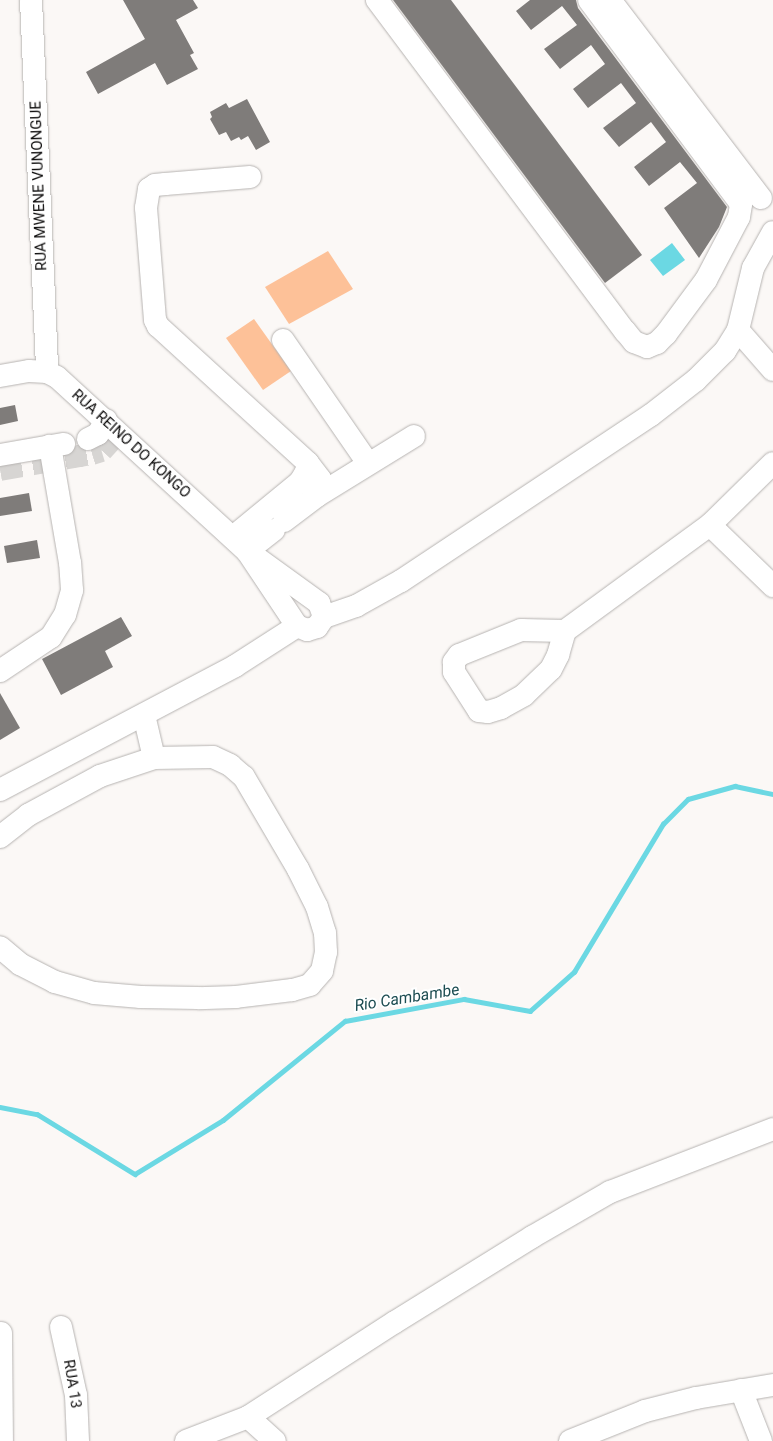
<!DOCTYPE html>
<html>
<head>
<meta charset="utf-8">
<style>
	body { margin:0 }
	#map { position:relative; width:773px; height:1441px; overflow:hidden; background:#fbf8f6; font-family:Roboto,sans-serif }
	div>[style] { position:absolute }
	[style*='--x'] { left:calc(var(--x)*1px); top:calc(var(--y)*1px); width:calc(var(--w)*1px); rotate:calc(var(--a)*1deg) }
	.green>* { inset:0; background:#fdc198 }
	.water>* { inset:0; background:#6bd8e3 }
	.stream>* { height:4.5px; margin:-2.25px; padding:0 2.25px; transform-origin:2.25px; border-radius:2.25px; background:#6bd8e3 }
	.building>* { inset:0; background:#7f7c7a }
	.minor-tunnel>* { height:22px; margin-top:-11px; transform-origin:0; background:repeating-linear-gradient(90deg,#d7d5d3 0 22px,transparent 0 33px) }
	.roads { filter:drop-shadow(0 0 1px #b6b3b1) drop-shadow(0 0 1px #b6b3b1) }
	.minor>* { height:22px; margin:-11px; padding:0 11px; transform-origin:11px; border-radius:11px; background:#fff }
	span { translate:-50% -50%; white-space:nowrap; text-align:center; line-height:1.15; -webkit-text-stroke:4px #fff; paint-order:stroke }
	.street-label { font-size:15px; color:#0e0d0d }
	.water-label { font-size:16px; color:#1d4d52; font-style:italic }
</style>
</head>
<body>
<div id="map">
	<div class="green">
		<div style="clip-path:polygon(328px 251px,353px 289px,289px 324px,265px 287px)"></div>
		<div style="clip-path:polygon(254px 319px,291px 371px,263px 390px,226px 338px)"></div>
	</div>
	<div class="water">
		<div style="clip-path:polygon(672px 243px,685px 260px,663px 276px,650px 260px)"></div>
	</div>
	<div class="stream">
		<div style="--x:0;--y:1107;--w:38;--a:11"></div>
		<div style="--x:37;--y:1114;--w:115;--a:31.5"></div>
		<div style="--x:135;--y:1174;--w:103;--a:-31.5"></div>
		<div style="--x:223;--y:1120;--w:157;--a:-39.1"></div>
		<div style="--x:345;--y:1021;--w:121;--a:-10.5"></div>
		<div style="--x:464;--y:999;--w:67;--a:10.3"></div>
		<div style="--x:530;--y:1011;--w:59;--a:-41.6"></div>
		<div style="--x:574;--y:972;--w:173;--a:-59"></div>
		<div style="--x:663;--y:824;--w:35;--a:-45"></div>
		<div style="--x:688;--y:799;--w:49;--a:-15.5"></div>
		<div style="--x:735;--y:786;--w:39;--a:12"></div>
	</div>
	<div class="building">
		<div style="clip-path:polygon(123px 0,193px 0,198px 8px,176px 20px,194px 53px,190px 55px,198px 69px,167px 85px,155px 63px,98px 94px,86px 72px,145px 39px)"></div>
		<div style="clip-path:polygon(393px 0,451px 0,642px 255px,605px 283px)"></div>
		<div style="clip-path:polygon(530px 0,576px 0,578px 8px,727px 207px,719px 227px,699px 258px,664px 208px,697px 183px,680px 162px,649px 186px,634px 167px,666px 142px,651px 122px,619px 147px,603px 128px,636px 103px,621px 83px,588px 108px,573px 89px,605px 64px,591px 45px,560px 69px,544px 49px,577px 25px,562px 6px,531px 30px,516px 11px)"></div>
		<div style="clip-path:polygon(247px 99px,270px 142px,256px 150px,248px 136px,241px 140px,239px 137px,231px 141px,226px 132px,219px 135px,210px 119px,212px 117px,210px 112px,226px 103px,229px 108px)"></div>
		<div style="clip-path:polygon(15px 405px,18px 421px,0 425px,0 408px)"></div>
		<div style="clip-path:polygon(77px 445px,81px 450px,84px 466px,70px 468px,68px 456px,73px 454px)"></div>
		<div style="clip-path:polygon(29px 493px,32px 511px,0 516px,0 498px)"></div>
		<div style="clip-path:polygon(37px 540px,40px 558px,7px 563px,4px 546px)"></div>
		<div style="clip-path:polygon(121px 617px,132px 636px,105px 651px,113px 667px,61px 695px,42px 659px)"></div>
		<div style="clip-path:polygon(0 693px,20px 728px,0 740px)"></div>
	</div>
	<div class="minor-tunnel">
		<div style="--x:0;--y:470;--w:93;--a:-9.9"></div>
		<div style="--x:92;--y:454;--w:10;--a:-17"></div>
		<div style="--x:102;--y:451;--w:25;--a:-48"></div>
	</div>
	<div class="roads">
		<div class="minor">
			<div style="--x:31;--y:0;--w:372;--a:87.5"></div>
			<div style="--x:377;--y:0;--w:414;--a:53.2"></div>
			<div style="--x:625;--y:331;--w:14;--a:51"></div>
			<div style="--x:634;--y:342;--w:14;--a:21"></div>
			<div style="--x:647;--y:347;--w:11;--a:-22"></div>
			<div style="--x:657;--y:343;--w:13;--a:-45"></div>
			<div style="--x:666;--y:334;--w:67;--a:-53.5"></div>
			<div style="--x:706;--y:280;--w:71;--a:-62.4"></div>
			<div style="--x:739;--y:217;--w:13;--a:-81"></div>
			<div style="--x:741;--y:204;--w:254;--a:-126.7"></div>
			<div style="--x:610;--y:0;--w:249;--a:52.7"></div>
			<div style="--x:250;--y:177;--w:85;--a:175.3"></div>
			<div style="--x:165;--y:184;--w:10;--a:174"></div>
			<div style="--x:155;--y:185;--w:7;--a:146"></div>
			<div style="--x:149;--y:189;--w:19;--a:99"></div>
			<div style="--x:146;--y:208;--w:112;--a:85.4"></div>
			<div style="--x:155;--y:320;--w:7;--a:63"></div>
			<div style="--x:158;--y:326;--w:203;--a:42.4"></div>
			<div style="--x:308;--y:463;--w:20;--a:53"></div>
			<div style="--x:320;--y:479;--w:17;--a:100"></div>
			<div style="--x:738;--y:330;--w:53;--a:48.8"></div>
			<div style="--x:283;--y:340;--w:150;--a:55.4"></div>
			<div style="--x:0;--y:376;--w:29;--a:-10"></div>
			<div style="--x:29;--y:371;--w:18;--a:3"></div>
			<div style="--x:47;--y:372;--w:11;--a:27"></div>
			<div style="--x:57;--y:377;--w:258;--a:42.5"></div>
			<div style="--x:247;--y:551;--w:89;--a:35.8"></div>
			<div style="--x:319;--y:603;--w:15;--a:70"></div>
			<div style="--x:324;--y:617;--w:12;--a:125"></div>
			<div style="--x:317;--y:627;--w:10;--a:163"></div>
			<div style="--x:307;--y:630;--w:11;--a:-158"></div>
			<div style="--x:297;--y:626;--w:90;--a:-123.7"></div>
			<div style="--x:88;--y:439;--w:11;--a:-27"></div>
			<div style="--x:98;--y:434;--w:16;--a:-60"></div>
			<div style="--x:0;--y:455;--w:65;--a:-9.8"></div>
			<div style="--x:284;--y:521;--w:41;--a:-37.1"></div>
			<div style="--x:317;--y:496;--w:114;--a:-31.7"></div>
			<div style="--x:710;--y:525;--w:88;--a:44.1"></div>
			<div style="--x:233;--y:537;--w:87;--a:-39.4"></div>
			<div style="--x:300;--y:482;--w:12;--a:-59"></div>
			<div style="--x:306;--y:472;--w:9;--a:-77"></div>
			<div style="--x:247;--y:551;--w:34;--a:-38"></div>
			<div style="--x:324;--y:617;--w:34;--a:-19"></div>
			<div style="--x:356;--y:606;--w:51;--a:-29.1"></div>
			<div style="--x:401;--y:581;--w:300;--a:-33.6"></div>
			<div style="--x:651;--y:415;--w:57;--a:-37.9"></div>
			<div style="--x:696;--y:380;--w:41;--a:-45"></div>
			<div style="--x:725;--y:351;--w:25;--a:-58"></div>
			<div style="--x:738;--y:330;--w:64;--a:-76.4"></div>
			<div style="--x:753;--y:268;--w:41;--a:-60.9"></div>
			<div style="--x:565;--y:631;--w:44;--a:-178.7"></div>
			<div style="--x:521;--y:630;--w:67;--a:158"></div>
			<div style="--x:459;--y:655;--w:9;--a:126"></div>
			<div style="--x:454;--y:662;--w:10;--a:90"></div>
			<div style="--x:454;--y:672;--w:46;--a:57.3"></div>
			<div style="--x:479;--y:711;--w:9;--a:6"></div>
			<div style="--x:488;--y:712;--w:14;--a:-17"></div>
			<div style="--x:501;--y:708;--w:26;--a:-29"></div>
			<div style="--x:524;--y:695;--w:37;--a:-44"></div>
			<div style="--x:551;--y:669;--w:16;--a:-63"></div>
			<div style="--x:558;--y:655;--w:25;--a:-74"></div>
			<div style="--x:565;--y:631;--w:180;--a:-36.2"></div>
			<div style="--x:710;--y:525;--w:88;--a:-44.5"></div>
			<div style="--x:0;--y:671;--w:61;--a:-33.7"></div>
			<div style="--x:51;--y:637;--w:26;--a:-58"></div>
			<div style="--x:65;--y:615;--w:26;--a:-74"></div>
			<div style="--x:72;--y:590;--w:27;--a:-94"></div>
			<div style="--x:70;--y:563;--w:119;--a:-99.7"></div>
			<div style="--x:144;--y:715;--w:44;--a:76.9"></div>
			<div style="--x:0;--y:790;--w:266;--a:-27.8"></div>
			<div style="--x:235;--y:666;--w:74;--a:-32.8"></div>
			<div style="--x:0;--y:837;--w:36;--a:-38"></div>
			<div style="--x:28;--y:815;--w:82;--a:-28.4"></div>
			<div style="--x:100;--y:776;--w:57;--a:-18.4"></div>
			<div style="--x:154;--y:758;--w:59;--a:-1"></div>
			<div style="--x:213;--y:757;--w:19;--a:25"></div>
			<div style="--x:230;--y:765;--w:18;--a:41"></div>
			<div style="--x:244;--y:777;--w:107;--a:59.6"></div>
			<div style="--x:298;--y:869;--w:42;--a:63.4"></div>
			<div style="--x:317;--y:907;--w:27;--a:73"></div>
			<div style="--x:325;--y:933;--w:19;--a:87"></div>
			<div style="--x:326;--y:952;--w:19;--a:102"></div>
			<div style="--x:322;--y:971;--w:18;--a:131"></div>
			<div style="--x:310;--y:985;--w:19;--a:164"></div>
			<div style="--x:292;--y:990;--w:56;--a:172.9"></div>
			<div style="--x:236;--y:997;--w:38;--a:178"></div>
			<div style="--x:198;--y:998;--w:57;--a:-179"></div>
			<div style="--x:141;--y:997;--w:47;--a:-175.1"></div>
			<div style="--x:94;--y:993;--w:41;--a:-164.2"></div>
			<div style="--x:55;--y:982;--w:39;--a:-153"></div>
			<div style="--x:20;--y:964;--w:26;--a:-140"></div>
			<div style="--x:61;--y:1327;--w:70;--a:77.6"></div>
			<div style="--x:76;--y:1395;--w:46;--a:87.5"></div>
			<div style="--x:1;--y:1333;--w:108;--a:89.5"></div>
			<div style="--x:741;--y:1390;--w:55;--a:68.6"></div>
			<div style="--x:248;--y:1417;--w:36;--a:42"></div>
			<div style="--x:186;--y:1441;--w:66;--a:-21.2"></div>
			<div style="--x:248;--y:1417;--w:175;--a:-32.9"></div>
			<div style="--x:395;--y:1322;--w:161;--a:-31.8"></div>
			<div style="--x:532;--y:1237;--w:90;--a:-30"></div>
			<div style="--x:610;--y:1192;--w:175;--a:-21.1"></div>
			<div style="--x:570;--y:1441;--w:81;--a:-21.8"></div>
			<div style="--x:645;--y:1411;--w:53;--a:-14.3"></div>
			<div style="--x:696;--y:1398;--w:78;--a:-9.6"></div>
		</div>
	</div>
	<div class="street-label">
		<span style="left:39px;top:186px;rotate:-92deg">RUA MWENE VUNONGUE</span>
		<span style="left:131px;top:444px;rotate:42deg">RUA REINO DO KONGO</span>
		<span style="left:72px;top:1384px;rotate:81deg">RUA 13</span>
	</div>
	<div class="water-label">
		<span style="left:407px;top:998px;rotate:-9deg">Rio Cambambe</span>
	</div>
</div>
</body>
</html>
